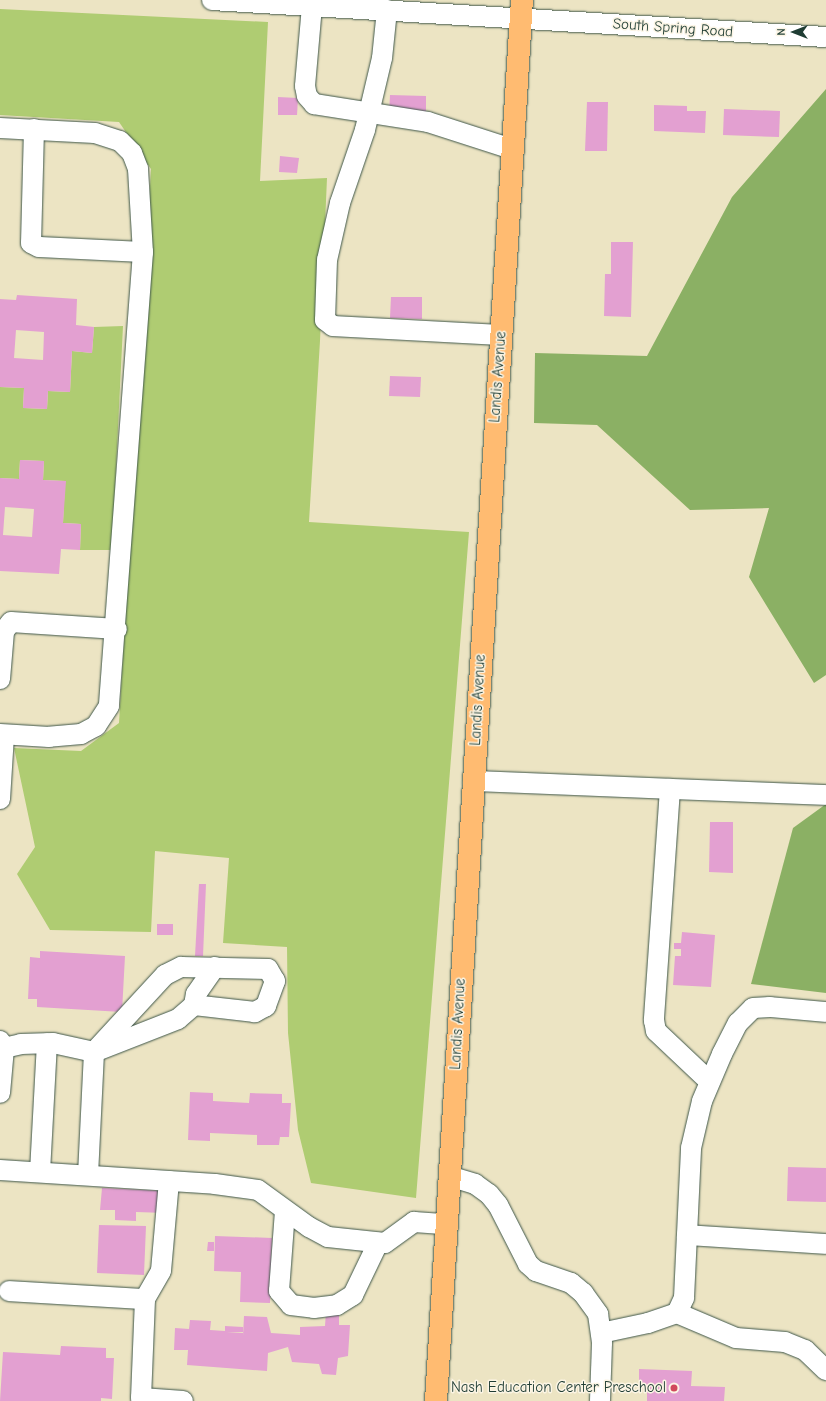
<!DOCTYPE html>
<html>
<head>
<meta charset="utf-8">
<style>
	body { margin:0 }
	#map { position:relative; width:826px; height:1401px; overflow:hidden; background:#ece4c3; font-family:"Comic Neue",sans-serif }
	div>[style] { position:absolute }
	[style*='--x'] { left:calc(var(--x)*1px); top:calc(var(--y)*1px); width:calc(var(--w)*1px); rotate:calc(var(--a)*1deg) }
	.green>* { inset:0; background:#afcc72 }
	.forest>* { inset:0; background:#8bb064 }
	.building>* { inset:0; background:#e3a0d1 }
	.roads { filter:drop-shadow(0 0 1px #3e5649) drop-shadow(0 0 1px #3e5649) }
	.minor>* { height:20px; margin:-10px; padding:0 10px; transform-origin:10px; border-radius:10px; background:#fff }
	.major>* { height:22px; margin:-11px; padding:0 11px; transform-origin:11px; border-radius:11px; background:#ffbb71 }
	.dots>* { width:11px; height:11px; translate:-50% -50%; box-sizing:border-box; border:2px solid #fcf5e5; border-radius:50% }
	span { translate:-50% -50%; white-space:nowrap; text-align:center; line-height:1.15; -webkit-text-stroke:3px #fcf5e5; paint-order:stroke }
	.street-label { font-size:15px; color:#1f3d34 }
	.poi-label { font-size:15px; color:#1f3d34 }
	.right { translate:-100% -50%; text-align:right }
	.north { position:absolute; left:774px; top:12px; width:40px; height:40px; -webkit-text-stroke:3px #fcf5e5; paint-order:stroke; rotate:270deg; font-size:11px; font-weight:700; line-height:16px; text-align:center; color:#1f3d34 }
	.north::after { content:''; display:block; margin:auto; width:14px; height:18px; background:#1f3d34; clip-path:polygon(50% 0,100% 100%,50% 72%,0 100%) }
</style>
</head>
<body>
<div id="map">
	<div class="green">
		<div style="clip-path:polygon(0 9px,268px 22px,260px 181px,327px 178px,320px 341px,309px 522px,469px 532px,416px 1198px,311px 1183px,298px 1130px,288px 1033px,287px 947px,223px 943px,229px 858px,155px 851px,151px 932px,50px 930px,17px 874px,35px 847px,14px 748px,81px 751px,119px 723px,151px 169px,119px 122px,0 115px)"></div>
		<div style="clip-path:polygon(123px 326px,112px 550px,80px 550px,81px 524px,63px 523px,65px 481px,43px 480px,44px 461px,20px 460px,19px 479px,0 478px,0 387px,24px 388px,23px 408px,47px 409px,48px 391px,70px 392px,72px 351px,92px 353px,94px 327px)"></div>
	</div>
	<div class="forest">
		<div style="clip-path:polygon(826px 89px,826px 675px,814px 683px,749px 577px,769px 508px,690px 510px,597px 425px,534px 423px,535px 353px,647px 356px,732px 197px)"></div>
		<div style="clip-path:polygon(826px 804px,826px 993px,751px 984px,793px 828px)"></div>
	</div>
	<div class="building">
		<div style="clip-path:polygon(390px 95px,426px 96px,426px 116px,389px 115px)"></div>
		<div style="clip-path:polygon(278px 97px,298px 98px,297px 115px,278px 115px)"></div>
		<div style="clip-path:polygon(587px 102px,608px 102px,607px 151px,585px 151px)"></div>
		<div style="clip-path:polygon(654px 105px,687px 106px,687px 111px,706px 111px,705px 133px,654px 131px)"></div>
		<div style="clip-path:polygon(724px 109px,780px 111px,779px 137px,723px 135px)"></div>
		<div style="clip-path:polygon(280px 156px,299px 158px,297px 173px,279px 172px)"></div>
		<div style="clip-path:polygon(611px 242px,633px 242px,631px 317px,604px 316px,605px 274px,611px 274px)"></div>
		<div style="clip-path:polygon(evenodd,17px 295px,77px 299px,76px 325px,94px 327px,92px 353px,72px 351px,70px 392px,48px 391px,47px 409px,23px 408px,24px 388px,0 387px,0 299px,16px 300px,17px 295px,16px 330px,44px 332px,43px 360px,14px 358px,16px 330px)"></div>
		<div style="clip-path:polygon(391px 297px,422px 297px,422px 319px,390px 318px)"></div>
		<div style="clip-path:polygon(390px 376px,421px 377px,420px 397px,389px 396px)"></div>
		<div style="clip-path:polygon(evenodd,20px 460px,44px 461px,43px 480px,66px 481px,63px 523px,81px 524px,80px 550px,61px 549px,59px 574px,0 571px,0 478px,19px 479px,20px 460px,5px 507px,34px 509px,32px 537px,3px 535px,5px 507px)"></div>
		<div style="clip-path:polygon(710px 822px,733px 822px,733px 873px,709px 872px)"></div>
		<div style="clip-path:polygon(199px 884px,206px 884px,203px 956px,195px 956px)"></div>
		<div style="clip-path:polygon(157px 924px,173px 924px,173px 935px,157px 935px)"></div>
		<div style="clip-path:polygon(682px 932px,715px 935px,711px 987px,673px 985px,675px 956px,681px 956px,681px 949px,674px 949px,674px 943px,681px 943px)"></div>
		<div style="clip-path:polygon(40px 951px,125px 956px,122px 1012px,37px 1007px,37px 999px,28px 999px,30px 957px,40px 958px)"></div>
		<div style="clip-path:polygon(190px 1092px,213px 1093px,213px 1101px,249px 1103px,250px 1093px,282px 1094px,282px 1103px,291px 1103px,289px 1137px,280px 1137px,279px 1145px,257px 1145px,257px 1135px,210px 1133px,210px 1141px,188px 1140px)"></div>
		<div style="clip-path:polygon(788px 1167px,826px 1168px,826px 1202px,787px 1201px)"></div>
		<div style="clip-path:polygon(102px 1188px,166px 1191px,165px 1213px,136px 1212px,136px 1221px,115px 1220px,115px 1210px,100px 1210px)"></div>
		<div style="clip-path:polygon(99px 1225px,146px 1226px,144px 1275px,97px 1273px)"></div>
		<div style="clip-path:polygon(215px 1236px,272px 1238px,270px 1303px,240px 1302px,241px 1272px,214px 1271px)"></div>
		<div style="clip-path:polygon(208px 1242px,214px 1242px,214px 1251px,207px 1251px)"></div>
		<div style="clip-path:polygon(326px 1312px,339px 1313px,339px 1325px,350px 1325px,348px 1356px,338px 1358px,336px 1375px,322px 1374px,319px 1364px,292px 1362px,288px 1347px,268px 1353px,267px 1371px,187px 1365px,188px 1350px,174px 1350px,175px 1328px,189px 1329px,190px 1320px,211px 1321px,210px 1330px,225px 1331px,225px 1326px,243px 1327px,243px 1332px,227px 1332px,243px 1333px,243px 1336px,244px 1316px,267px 1317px,271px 1333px,300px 1335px,300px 1327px,325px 1326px)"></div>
		<div style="clip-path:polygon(61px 1346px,106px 1348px,106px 1358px,114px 1358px,112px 1399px,101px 1398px,101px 1401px,0 1401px,3px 1352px,60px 1355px)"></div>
		<div style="clip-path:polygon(639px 1369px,692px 1371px,691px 1386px,725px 1387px,724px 1401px,647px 1401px,647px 1385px,639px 1385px)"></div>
	</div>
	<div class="roads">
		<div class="minor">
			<div style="--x:212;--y:0;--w:615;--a:3.45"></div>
			<div style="--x:312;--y:6;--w:80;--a:95"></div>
			<div style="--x:305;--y:86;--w:10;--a:79"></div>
			<div style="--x:307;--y:96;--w:11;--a:49"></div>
			<div style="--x:314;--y:104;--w:115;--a:9"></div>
			<div style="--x:428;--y:122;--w:88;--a:17.8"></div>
			<div style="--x:387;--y:10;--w:48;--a:95.9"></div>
			<div style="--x:382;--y:58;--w:74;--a:103.3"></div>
			<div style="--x:365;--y:130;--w:77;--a:108.9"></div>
			<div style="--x:340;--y:203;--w:58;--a:102.8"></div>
			<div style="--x:327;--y:260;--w:60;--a:91.9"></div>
			<div style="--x:325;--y:320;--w:10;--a:37"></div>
			<div style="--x:333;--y:326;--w:167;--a:3.1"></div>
			<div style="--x:0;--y:128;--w:95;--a:3"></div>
			<div style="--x:95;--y:133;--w:26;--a:18"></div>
			<div style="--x:120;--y:141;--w:17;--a:45"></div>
			<div style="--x:132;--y:153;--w:17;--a:69"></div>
			<div style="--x:138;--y:169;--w:83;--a:86.6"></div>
			<div style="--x:143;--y:252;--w:455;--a:94.3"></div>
			<div style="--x:109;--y:706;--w:24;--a:123"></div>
			<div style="--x:96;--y:726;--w:17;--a:152"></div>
			<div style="--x:81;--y:734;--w:32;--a:175"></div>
			<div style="--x:49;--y:737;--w:49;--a:-176.5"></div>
			<div style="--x:34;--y:129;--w:114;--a:91.5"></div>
			<div style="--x:31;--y:243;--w:9;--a:27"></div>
			<div style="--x:39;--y:247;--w:104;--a:2.8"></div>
			<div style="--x:0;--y:679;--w:48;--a:-85.2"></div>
			<div style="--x:4;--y:631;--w:11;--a:-52"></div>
			<div style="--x:11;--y:622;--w:106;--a:3.8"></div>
			<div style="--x:473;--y:781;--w:197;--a:2.3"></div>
			<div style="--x:670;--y:789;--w:232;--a:94"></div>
			<div style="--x:654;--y:1020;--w:11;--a:80"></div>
			<div style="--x:656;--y:1031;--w:74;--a:43.4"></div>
			<div style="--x:670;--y:789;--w:156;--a:2.2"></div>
			<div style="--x:0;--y:799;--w:64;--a:-86.4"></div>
			<div style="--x:0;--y:1041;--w:8;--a:60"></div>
			<div style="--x:4;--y:1048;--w:45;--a:95.1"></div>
			<div style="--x:4;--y:1048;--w:17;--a:-13"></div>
			<div style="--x:21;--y:1044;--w:32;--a:-2"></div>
			<div style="--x:53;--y:1043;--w:42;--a:12.4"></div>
			<div style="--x:94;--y:1052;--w:105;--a:-47.3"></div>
			<div style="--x:165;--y:975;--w:18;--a:-27"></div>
			<div style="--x:181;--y:967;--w:87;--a:1.3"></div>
			<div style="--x:268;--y:969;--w:14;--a:60"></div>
			<div style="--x:275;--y:981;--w:27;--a:110"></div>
			<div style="--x:266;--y:1006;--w:13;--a:151"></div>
			<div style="--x:255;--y:1012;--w:61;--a:-173.5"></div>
			<div style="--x:0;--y:1170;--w:215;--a:3.7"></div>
			<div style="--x:215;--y:1184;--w:43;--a:7.9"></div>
			<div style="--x:258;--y:1190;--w:63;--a:36"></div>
			<div style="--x:309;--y:1227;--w:21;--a:28"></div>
			<div style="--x:328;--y:1237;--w:57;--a:6"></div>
			<div style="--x:385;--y:1243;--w:36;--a:-36"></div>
			<div style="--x:414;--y:1222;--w:32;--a:4"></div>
			<div style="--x:40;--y:1172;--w:129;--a:-86.9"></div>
			<div style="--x:88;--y:1175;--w:123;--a:-87.2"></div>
			<div style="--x:94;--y:1052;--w:90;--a:-21.4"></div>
			<div style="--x:178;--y:1019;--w:21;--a:-41"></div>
			<div style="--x:194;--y:1005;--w:11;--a:-80"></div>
			<div style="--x:196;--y:994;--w:33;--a:-55"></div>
			<div style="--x:449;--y:1176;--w:27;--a:17"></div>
			<div style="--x:475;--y:1184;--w:17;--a:36"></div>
			<div style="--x:489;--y:1194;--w:14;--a:51"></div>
			<div style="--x:498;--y:1205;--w:66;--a:63"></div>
			<div style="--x:528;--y:1264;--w:11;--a:41"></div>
			<div style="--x:536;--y:1271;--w:37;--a:19"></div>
			<div style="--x:571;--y:1283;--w:16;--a:40"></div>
			<div style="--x:583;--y:1293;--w:26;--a:54"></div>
			<div style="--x:598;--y:1314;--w:29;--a:82"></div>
			<div style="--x:602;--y:1343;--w:58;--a:92"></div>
			<div style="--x:169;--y:1181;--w:90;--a:95.1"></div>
			<div style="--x:161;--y:1271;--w:32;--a:120"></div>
			<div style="--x:145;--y:1299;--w:99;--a:92.3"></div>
			<div style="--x:141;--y:1398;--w:42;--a:4.1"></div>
			<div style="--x:285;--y:1211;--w:80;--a:94.3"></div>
			<div style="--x:279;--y:1291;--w:18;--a:49"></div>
			<div style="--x:291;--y:1305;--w:23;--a:7"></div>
			<div style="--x:314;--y:1308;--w:23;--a:-7"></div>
			<div style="--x:337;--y:1305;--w:19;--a:-32"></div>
			<div style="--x:353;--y:1295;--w:58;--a:-64.3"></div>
			<div style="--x:687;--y:1235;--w:139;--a:3.7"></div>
			<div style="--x:9;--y:1291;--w:136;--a:3.4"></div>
			<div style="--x:677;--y:1313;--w:64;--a:23"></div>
			<div style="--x:736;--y:1338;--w:49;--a:4.7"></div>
			<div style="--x:785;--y:1342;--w:22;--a:22"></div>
			<div style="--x:805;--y:1350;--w:29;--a:44"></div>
			<div style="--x:601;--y:1333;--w:48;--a:-12"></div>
			<div style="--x:648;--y:1323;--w:31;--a:-19"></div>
			<div style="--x:677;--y:1313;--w:17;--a:-65"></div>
			<div style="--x:684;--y:1298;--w:150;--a:-87.3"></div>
			<div style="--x:691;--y:1148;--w:48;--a:-76.8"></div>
			<div style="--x:702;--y:1101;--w:51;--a:-66.9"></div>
			<div style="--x:722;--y:1054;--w:35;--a:-63"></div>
			<div style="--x:738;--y:1023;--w:21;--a:-45"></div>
			<div style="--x:753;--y:1008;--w:17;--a:-3"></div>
			<div style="--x:770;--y:1007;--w:56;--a:5.1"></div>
		</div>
		<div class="major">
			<div style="--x:436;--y:1401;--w:1404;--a:-86.49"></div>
		</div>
	</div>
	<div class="dots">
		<div style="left:674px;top:1388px;background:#d1495b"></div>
	</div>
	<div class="street-label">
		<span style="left:673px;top:28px;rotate:4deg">South Spring Road</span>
		<span style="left:498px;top:377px;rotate:-86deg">Landis Avenue</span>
		<span style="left:478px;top:700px;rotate:-87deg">Landis Avenue</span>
		<span style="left:458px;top:1024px;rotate:-87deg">Landis Avenue</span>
	</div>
	<div class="poi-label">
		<span class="right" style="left:666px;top:1388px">Nash Education Center Preschool</span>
	</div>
	<div class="north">N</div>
</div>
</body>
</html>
